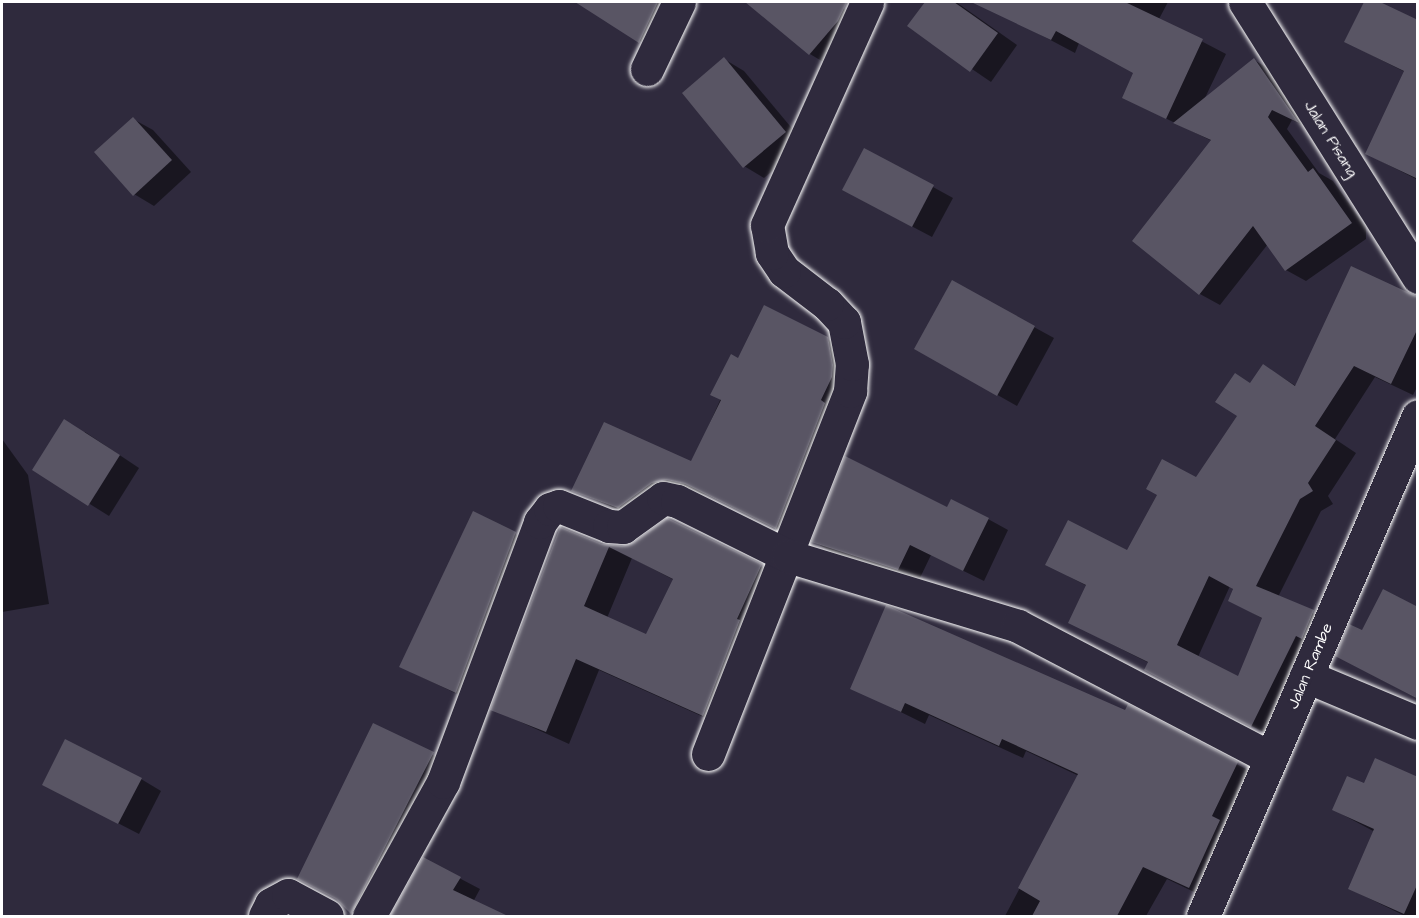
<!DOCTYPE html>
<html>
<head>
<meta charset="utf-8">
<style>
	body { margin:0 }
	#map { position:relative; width:1419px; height:918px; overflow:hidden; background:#2f2a3d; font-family:"Architects Daughter",sans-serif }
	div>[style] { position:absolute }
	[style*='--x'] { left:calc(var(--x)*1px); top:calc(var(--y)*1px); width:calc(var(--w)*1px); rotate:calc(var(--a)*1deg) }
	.shadow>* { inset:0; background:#0007 }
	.building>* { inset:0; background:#595564 }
	.roads { filter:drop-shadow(0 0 2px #fff) drop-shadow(0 0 2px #fff) }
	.street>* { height:33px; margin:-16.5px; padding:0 16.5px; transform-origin:16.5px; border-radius:16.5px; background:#2f2a3d }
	span { translate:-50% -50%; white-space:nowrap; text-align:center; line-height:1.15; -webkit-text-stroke:5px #2f2a3d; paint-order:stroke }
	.street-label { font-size:16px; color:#fff }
	.frame { position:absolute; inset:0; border:3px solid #fff; pointer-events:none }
</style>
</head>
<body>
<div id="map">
	<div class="shadow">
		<div style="clip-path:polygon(578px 2px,685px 2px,659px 53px)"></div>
		<div style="clip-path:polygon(747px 2px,836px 2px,862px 23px,830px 66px,810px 54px)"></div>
		<div style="clip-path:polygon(926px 2px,956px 2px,1017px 45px,991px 82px,909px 26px)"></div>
		<div style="clip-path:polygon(1019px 2px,1168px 2px,1159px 19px,1226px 54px,1204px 100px,1254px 60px,1274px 72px,1315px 131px,1292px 120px,1287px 129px,1319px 173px,1333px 181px,1366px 227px,1366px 239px,1306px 281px,1286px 270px,1268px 244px,1220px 305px,1200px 294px,1212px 141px,1124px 98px,1135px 73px,1079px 43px,1075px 53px,1011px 19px)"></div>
		<div style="clip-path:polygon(1366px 2px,1377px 2px,1418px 21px,1418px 180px,1367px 154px,1405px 72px,1346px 42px)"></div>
		<div style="clip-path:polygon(724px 59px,744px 71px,805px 144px,764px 178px,744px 166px)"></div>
		<div style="clip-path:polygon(133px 119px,153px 130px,191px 172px,154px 206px,134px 194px)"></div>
		<div style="clip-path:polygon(933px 187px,953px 198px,932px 237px,864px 201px)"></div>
		<div style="clip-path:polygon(952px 282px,1054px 338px,1017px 406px,916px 349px)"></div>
		<div style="clip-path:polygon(evenodd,1418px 299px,1418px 385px,1413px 395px,1375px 377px,1335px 439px,1356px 453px,1328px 496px,1333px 504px,1321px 511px,1278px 597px,1334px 623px,1273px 737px,1167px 682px,1149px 663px,1070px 623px,1087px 586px,1068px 576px,1127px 552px,1196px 479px,1239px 416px,1251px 384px,1264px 366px,1296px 386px,1418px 299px,1230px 586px,1251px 612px,1263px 619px,1239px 678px,1198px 657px,1230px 586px)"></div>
		<div style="clip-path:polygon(827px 339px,847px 350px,796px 539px,707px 495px,688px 490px,638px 518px,573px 490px,692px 463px,738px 360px)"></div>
		<div style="clip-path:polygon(85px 432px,139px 468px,109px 516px,34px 469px)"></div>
		<div style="clip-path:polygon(2px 439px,28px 475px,49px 604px,2px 612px)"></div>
		<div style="clip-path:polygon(948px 509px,988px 519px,1008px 530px,984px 581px,931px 555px,919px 580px,833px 553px,813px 541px)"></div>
		<div style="clip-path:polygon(474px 513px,536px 545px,476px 703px,401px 667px)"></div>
		<div style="clip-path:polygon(evenodd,667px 520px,784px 578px,726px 727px,599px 670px,569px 744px,492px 709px,602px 545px,622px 547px,635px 544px,667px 520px,632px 558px,674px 580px,647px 636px,607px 618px,632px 558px)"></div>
		<div style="clip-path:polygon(1418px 608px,1418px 699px,1337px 656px,1363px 632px)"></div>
		<div style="clip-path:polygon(852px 688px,1126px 712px,1129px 707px,1261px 777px,1213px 901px,1167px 879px,1146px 916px,1005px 916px,1079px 776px,1026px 751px,1023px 758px,929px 715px,925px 724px)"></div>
		<div style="clip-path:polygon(373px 725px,453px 765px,358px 916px,339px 900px)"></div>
		<div style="clip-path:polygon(141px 779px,161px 791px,139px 834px,44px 785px)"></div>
		<div style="clip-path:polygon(1418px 779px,1418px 916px,1405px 916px,1350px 889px,1375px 832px,1334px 810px,1364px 785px)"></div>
		<div style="clip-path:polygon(423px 859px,480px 889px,473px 902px,488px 910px,485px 916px,391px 916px)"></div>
	</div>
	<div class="building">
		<div style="clip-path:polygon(575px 2px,658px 2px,639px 43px)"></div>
		<div style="clip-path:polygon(745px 2px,847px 2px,838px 21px,809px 55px)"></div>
		<div style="clip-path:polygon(925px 2px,954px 2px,998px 33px,970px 72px,907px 26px)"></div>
		<div style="clip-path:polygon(971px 2px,1125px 2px,1203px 39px,1166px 119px,1122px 98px,1133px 73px,1056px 31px,1051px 40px)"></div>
		<div style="clip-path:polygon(1364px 2px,1380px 2px,1418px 20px,1418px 179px,1365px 154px,1404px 71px,1344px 42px)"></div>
		<div style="clip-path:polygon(724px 57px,786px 132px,743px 168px,682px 93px)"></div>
		<div style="clip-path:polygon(1254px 58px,1299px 123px,1272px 110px,1268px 117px,1308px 172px,1313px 168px,1352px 223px,1285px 271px,1253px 226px,1199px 295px,1132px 241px,1211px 140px,1173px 123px)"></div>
		<div style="clip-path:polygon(133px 117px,172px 160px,133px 196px,94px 152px)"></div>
		<div style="clip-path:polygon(864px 148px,934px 185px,912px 227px,842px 190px)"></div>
		<div style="clip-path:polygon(evenodd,1351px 266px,1418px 297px,1418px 328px,1391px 384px,1354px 366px,1315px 426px,1336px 440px,1308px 483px,1313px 491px,1300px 499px,1256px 586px,1314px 610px,1302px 639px,1296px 636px,1251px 727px,1144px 670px,1148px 662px,1068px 623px,1086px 585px,1045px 565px,1068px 520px,1127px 550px,1157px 495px,1146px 489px,1162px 459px,1196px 477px,1237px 416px,1215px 402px,1235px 373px,1250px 383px,1263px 364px,1295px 386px,1351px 266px,1209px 576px,1233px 589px,1228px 601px,1262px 618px,1238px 676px,1177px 645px,1209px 576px)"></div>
		<div style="clip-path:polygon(952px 280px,1035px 326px,997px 396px,914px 349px)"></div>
		<div style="clip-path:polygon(764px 305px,828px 337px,833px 365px,832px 377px,821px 400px,825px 403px,776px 529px,685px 484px,667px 480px,652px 483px,618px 508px,571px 491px,604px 422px,691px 461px,721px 400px,710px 395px,731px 354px,738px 358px)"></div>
		<div style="clip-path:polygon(64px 419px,120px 455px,88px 506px,32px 470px)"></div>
		<div style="clip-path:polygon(845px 456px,947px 507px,951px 499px,989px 518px,963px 571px,910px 545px,898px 570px,811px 542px)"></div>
		<div style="clip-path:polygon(473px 511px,516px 532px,456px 693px,399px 667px)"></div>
		<div style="clip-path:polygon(evenodd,667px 518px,762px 564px,737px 619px,740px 620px,703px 716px,576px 659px,546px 732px,490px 710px,560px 527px,602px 544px,622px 546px,634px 542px,667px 518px,609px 547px,673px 579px,646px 634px,584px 606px,609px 547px)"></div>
		<div style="clip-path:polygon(1383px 589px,1418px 607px,1418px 699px,1335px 656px,1349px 624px,1362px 630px)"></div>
		<div style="clip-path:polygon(886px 605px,1125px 710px,1128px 704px,1238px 762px,1212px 816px,1220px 820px,1189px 888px,1143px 867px,1117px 916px,1032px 916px,1040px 901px,1018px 888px,1078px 774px,1002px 739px,999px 746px,905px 703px,901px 712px,850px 689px)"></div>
		<div style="clip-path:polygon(373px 723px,434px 752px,351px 914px,336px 899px,297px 879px)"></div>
		<div style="clip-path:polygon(65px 739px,142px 778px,118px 824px,42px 785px)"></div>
		<div style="clip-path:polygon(1375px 758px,1418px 777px,1418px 883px,1404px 914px,1348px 889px,1374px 829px,1332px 810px,1347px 776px,1364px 783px)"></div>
		<div style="clip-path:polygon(423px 857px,461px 877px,453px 890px,508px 916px,390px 916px)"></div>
	</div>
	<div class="roads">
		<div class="street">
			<div style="--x:1245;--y:2;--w:325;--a:57.8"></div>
			<div style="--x:647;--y:69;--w:74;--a:-64.5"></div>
			<div style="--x:1306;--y:676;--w:121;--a:22.8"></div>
			<div style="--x:708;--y:754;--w:390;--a:-68.6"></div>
			<div style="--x:850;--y:391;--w:27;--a:-86"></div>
			<div style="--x:852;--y:364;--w:43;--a:-100.8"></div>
			<div style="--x:844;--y:322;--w:25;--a:-133"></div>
			<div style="--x:827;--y:304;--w:54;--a:-142.5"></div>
			<div style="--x:784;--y:271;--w:22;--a:-124"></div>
			<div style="--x:772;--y:253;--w:28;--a:-100"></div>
			<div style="--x:767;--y:225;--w:244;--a:-65.8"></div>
			<div style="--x:265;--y:916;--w:13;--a:-63"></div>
			<div style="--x:271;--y:904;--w:19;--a:-28"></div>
			<div style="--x:288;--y:895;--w:44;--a:28.3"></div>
			<div style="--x:369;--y:916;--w:153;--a:-61.1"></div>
			<div style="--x:443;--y:782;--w:278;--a:-69.5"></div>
			<div style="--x:540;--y:522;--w:16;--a:-52"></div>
			<div style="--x:550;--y:509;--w:9;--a:-18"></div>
			<div style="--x:559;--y:506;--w:54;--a:21.8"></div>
			<div style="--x:609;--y:526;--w:14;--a:4"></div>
			<div style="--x:623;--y:527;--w:49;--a:-35.9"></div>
			<div style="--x:663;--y:498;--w:14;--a:12"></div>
			<div style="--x:677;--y:501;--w:124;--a:26.4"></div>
			<div style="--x:788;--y:556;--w:240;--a:16.9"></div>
			<div style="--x:1018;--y:626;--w:285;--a:27.6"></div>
			<div style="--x:1203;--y:916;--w:544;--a:-66.73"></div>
		</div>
	</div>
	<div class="street-label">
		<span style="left:1331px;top:139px;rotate:58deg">Jalan Pisang</span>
		<span style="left:1310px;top:666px;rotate:-67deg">Jalan Rambe</span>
	</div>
	<div class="frame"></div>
</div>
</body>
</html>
